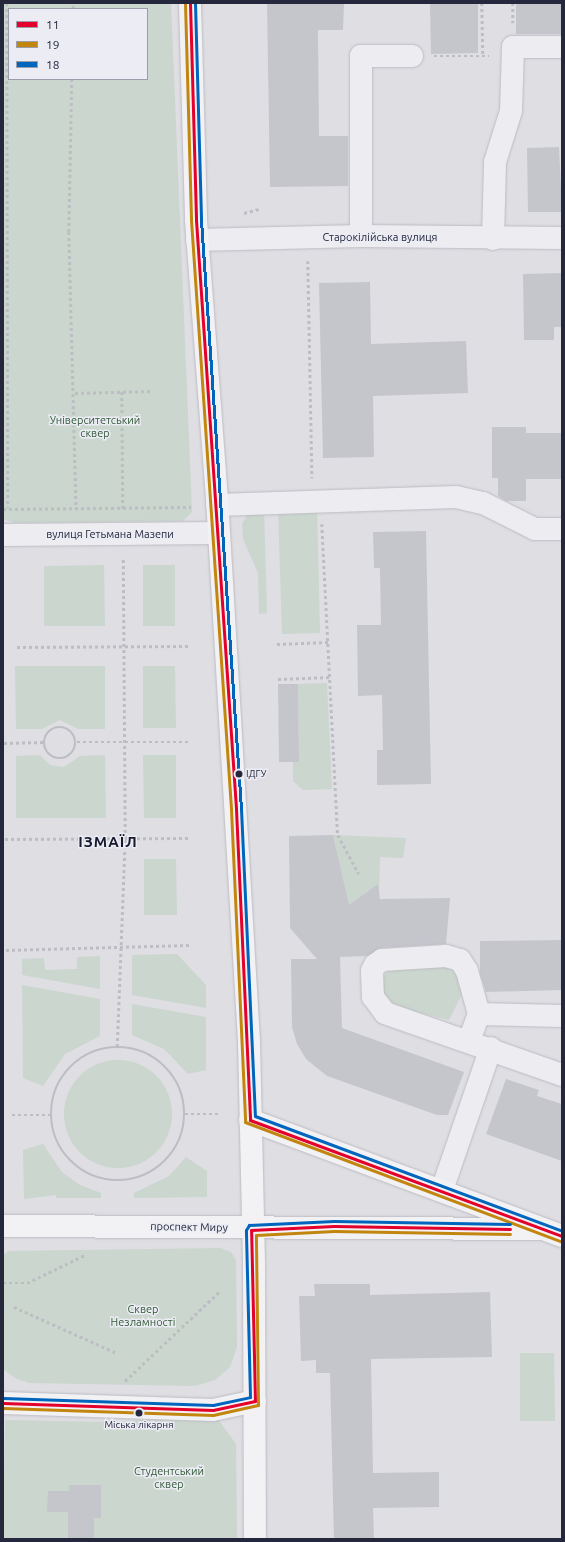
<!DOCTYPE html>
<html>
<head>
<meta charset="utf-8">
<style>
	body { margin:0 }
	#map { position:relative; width:565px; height:1542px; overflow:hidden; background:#dedee3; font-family:Ubuntu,sans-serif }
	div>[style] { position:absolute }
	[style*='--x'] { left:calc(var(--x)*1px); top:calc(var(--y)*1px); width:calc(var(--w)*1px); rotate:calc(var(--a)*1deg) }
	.green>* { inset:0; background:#cbd6ce }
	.round { border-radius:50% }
	.building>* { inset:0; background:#c5c6cc }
	.path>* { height:2.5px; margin-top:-1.25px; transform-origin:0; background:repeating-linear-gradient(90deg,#bdbdc4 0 3px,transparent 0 6px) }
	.path>.ring { margin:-1.25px; padding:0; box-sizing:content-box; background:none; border:2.5px solid #bdbdc4; border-radius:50% }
	.roads { filter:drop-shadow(0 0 1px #bbbbc1) drop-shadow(0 0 1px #bbbbc1) }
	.minor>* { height:22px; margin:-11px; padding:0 11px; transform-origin:11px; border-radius:11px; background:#ededf1 }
	.major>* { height:22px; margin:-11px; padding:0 11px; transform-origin:11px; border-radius:11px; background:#f2f2f5 }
	.bus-1>* { height:3px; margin:-1.5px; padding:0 1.5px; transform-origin:1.5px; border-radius:1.5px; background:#e4002b }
	.bus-2>* { height:3px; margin:-1.5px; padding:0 1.5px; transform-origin:1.5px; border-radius:1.5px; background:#c2860f }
	.bus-3>* { height:3px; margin:-1.5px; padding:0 1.5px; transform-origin:1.5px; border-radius:1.5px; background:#0065bd }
	.dots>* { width:11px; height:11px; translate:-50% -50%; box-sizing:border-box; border:2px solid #ebecf4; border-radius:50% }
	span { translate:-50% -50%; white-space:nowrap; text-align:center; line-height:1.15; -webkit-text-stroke:3px #ebecf4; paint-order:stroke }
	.bus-label { font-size:10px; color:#25273d }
	.left { translate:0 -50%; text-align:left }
	.street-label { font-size:11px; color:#25273d }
	.park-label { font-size:11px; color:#325936 }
	.district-label { font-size:15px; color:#18192d; font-weight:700; letter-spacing:1px }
	.frame { position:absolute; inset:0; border:4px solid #25273d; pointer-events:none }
	.legend { position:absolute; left:8px; top:8px; width:140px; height:72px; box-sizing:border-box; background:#ebecf4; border:1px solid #9c9dab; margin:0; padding:5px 7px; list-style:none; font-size:12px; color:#25273d }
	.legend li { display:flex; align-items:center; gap:8px; height:20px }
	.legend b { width:20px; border:1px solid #9c9dab }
</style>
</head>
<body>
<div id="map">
	<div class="green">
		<div style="clip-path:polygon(evenodd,3px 3px,171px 3px,192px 512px,183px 521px,16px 523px,3px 519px,3px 3px,9px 9px,147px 9px,147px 79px,9px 79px,9px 9px)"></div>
		<div style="clip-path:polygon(317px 508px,320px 633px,282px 634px,278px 509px)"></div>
		<div style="clip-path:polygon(264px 509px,267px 613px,259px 614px,258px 573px,243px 539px,242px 524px,247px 514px)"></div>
		<div style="clip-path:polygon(104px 565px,105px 626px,44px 626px,44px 566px)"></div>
		<div style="clip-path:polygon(143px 565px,175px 565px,175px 626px,143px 626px)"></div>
		<div style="clip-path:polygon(15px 666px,105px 666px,105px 729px,78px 729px,60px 720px,42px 729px,16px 729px)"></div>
		<div style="clip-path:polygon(143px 666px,175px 666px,176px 728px,143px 728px)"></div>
		<div style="clip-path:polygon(327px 683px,332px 789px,303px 790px,293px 781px,293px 762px,299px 762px,298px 684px)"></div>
		<div style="clip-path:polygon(40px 755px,50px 765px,64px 767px,80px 756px,105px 755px,106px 818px,16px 818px,16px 756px)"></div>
		<div style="clip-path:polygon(143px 755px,176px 755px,176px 818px,144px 818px)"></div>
		<div style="clip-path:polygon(333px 835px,406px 838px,403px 858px,380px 857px,379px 891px,368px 891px,349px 906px)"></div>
		<div style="clip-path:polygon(144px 859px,176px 859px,177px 915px,144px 915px)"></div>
		<div style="clip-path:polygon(177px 954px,206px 985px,206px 1008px,132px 995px,132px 955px)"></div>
		<div style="clip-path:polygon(100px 956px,100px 989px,22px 975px,22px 959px,44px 958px,45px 970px,77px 969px,77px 957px)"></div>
		<div style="clip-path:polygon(449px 966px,457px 977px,462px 994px,449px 1020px,401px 1008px,383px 997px,380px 983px,389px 969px)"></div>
		<div style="clip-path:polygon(22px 985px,100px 999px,100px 1036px,65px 1054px,43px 1086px,23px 1078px)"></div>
		<div style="clip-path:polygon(132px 1004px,206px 1017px,206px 1070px,188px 1074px,164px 1049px,132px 1035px)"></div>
		<div class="round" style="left:64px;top:1060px;width:108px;height:108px"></div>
		<div style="clip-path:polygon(43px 1144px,62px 1172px,80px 1185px,101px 1193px,101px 1198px,56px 1198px,56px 1195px,24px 1199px,23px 1150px)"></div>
		<div style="clip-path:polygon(186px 1157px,207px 1171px,207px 1197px,134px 1198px,134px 1193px,169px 1176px)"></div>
		<div style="clip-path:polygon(220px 1248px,231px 1252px,236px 1260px,237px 1347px,230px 1367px,215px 1380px,195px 1386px,29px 1383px,15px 1378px,3px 1369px,3px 1255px,9px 1251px)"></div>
		<div style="clip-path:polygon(520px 1353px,554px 1353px,555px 1421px,520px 1421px)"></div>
		<div style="clip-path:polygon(215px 1415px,236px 1444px,237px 1539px,3px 1539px,5px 1420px,110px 1422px)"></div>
	</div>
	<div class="building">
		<div style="clip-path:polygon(267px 3px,344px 3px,343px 30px,318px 30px,319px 136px,348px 136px,348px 186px,270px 187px)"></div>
		<div style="clip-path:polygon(430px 3px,478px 3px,478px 53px,431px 54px)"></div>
		<div style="clip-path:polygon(516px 3px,562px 3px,562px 34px,516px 34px)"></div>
		<div style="clip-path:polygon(559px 147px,562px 212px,528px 212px,527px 148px)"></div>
		<div style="clip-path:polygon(562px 273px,562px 327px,554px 327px,554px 340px,524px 340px,523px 274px)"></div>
		<div style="clip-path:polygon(370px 282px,371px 344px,466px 341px,468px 393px,373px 396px,374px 457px,323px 458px,319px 283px)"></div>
		<div style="clip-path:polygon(492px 427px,526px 427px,526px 433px,562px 433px,562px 479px,526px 479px,526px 501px,506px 501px,498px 496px,498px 478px,492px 478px)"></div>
		<div style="clip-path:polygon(426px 531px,431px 784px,377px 785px,377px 750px,383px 750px,382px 695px,358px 696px,357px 625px,381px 625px,380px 568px,374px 568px,373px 532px)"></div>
		<div style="clip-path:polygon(278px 684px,298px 684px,299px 762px,279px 762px)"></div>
		<div style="clip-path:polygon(333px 835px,349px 905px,378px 884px,380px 899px,450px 898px,446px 944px,381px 948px,367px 956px,340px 957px,342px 1028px,464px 1072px,448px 1115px,437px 1115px,327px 1076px,306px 1059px,297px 1044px,292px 1027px,291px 959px,317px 959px,290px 928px,289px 836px)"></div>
		<div style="clip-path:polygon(562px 940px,562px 990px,486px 992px,480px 973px,480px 941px)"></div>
		<div style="clip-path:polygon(506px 1079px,539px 1090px,537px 1096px,562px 1104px,562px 1161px,486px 1134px)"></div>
		<div style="clip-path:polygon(314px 1284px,370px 1284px,370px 1295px,490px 1292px,492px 1357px,371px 1359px,373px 1473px,439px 1472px,439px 1507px,373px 1508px,374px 1539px,334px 1539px,330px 1373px,316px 1373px,316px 1360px,301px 1361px,299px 1296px,315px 1296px)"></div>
		<div style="clip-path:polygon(69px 1485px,101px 1485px,101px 1518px,94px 1518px,94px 1539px,68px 1538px,68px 1512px,47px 1512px,48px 1491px,69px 1491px)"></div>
	</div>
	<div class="path">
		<div style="--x:7;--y:3;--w:505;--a:89.89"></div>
		<div style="--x:482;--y:3;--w:53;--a:88.9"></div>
		<div style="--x:513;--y:3;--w:20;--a:90"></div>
		<div style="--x:73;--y:9;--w:6;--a:-90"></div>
		<div style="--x:434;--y:56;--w:55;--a:0"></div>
		<div style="--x:72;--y:79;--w:153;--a:91.1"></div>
		<div style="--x:69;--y:232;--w:276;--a:88.5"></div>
		<div style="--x:244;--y:213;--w:16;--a:-15"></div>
		<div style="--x:308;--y:261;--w:217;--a:88.9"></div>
		<div style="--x:122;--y:392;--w:117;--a:89.5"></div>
		<div style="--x:75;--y:393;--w:78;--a:-1.5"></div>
		<div style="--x:3;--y:509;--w:188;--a:-0.6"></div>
		<div style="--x:322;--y:524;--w:311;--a:87.1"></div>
		<div style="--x:338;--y:835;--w:44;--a:61.7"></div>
		<div style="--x:277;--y:644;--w:52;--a:-2.2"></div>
		<div style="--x:17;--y:647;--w:171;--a:-0.3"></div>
		<div style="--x:278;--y:679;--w:53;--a:-2.2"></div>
		<div class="ring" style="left:44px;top:727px;width:29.5px;height:29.5px"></div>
		<div style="--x:77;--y:742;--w:111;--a:0"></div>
		<div style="--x:4;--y:743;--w:40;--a:-1.4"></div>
		<div style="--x:5;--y:839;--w:183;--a:-0.3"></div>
		<div style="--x:6;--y:950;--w:183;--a:-1.6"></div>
		<div style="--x:117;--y:1047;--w:208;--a:-87.8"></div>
		<div style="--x:125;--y:839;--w:282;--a:-90.4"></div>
		<div class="ring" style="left:51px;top:1047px;width:131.5px;height:131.5px"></div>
		<div style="--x:185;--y:1114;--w:33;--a:0"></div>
		<div style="--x:12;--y:1115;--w:39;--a:0"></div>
		<div style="--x:3;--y:1283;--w:24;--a:0"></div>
		<div style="--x:27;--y:1283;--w:64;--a:-25.8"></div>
		<div style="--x:14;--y:1307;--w:113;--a:24.1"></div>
		<div style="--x:125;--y:1381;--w:132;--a:-43.5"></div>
	</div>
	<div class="roads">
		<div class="minor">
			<div style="--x:361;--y:236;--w:180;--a:-90"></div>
			<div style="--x:361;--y:56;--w:51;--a:0"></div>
			<div style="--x:493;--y:239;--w:77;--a:-88.5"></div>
			<div style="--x:495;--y:162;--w:53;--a:-72.6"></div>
			<div style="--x:511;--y:111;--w:64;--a:-88.2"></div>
			<div style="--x:513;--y:47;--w:49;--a:0"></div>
			<div style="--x:197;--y:240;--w:164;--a:-1.4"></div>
			<div style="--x:361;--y:236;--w:201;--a:0.6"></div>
			<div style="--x:217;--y:505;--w:239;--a:-1.9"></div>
			<div style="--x:456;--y:497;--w:28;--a:13"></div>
			<div style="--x:483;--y:503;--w:58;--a:26.6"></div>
			<div style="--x:535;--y:529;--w:27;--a:0"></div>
			<div style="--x:3;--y:535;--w:215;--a:-0.5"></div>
			<div style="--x:479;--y:1014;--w:83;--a:1.4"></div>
			<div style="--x:469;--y:1041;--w:29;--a:-70"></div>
			<div style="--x:479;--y:1014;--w:45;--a:-105.6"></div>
			<div style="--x:467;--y:971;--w:13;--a:-122"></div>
			<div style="--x:460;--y:960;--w:15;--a:-164"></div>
			<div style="--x:446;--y:956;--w:64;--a:176.4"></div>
			<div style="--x:382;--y:960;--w:9;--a:144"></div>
			<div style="--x:375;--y:965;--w:7;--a:117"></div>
			<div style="--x:372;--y:971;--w:26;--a:88"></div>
			<div style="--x:373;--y:997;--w:20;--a:53"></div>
			<div style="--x:385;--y:1013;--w:188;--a:19.3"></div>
			<div style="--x:442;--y:1190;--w:150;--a:-71"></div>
		</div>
		<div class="major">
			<div style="--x:190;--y:3;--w:217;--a:88.4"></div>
			<div style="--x:196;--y:220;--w:279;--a:85.7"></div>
			<div style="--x:217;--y:498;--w:545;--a:86.63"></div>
			<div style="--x:249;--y:1042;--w:224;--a:88.7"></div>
			<div style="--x:254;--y:1266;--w:273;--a:89.8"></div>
			<div style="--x:250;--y:1120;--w:333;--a:20.4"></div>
			<div style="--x:3;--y:1226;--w:539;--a:0.32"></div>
			<div style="--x:3;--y:1403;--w:210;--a:1.9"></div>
			<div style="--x:213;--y:1410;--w:43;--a:-12.1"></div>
		</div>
	</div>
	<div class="bus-1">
		<div style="--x:190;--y:3;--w:217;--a:88.4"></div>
		<div style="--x:196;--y:220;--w:590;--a:86.11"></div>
		<div style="--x:236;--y:809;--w:311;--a:87.4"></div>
		<div style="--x:250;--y:1120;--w:333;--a:20.4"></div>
		<div style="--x:3;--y:1403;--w:210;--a:1.9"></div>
		<div style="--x:213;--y:1410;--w:43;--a:-12.1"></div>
		<div style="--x:255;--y:1401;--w:171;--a:-91.3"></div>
		<div style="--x:251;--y:1230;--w:83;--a:-2.8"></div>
		<div style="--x:334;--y:1226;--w:176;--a:1"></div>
	</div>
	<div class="bus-2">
		<div style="--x:185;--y:3;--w:217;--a:88.4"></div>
		<div style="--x:191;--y:220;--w:590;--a:86.11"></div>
		<div style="--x:231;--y:809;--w:313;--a:87.4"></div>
		<div style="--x:245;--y:1122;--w:337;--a:20.7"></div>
		<div style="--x:3;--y:1408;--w:210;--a:1.9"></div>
		<div style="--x:213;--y:1415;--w:46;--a:-12.5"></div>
		<div style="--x:258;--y:1405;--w:170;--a:-90.7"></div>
		<div style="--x:256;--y:1235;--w:78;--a:-2.9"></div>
		<div style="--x:334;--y:1231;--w:176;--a:1"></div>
	</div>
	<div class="bus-3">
		<div style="--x:195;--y:3;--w:217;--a:88.4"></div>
		<div style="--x:201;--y:220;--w:590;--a:86.11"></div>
		<div style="--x:241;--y:809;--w:307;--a:87.4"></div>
		<div style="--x:255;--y:1116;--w:328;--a:20.5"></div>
		<div style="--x:3;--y:1398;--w:210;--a:1.9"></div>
		<div style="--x:213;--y:1405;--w:38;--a:-12"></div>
		<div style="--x:250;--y:1397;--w:167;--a:-91.4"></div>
		<div style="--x:246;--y:1230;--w:6;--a:-59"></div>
		<div style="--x:249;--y:1225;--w:85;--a:-2.7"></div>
		<div style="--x:334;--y:1221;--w:176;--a:1"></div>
	</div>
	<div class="dots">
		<div style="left:239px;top:774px;background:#25273d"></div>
		<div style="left:139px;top:1413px;background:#25273d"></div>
	</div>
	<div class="bus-label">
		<span class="left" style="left:246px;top:774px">ІДГУ</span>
		<span style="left:139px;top:1425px">Міська лікарня</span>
	</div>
	<div class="street-label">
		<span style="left:380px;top:237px">Старокілійська вулиця</span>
		<span style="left:110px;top:534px">вулиця Гетьмана Мазепи</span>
		<span style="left:189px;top:1227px;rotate:1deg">проспект Миру</span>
	</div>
	<div class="park-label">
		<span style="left:95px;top:427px">Університетський<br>сквер</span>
		<span style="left:143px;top:1316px">Сквер<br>Незламності</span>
		<span style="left:169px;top:1478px">Студентський<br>сквер</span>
	</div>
	<div class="district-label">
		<span style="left:108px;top:842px">ІЗМАЇЛ</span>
	</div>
	<div class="frame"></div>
	<ul class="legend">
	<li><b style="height:5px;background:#e4002b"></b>11</li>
	<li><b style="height:5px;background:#c2860f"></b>19</li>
	<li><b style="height:5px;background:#0065bd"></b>18</li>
	</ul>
</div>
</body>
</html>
